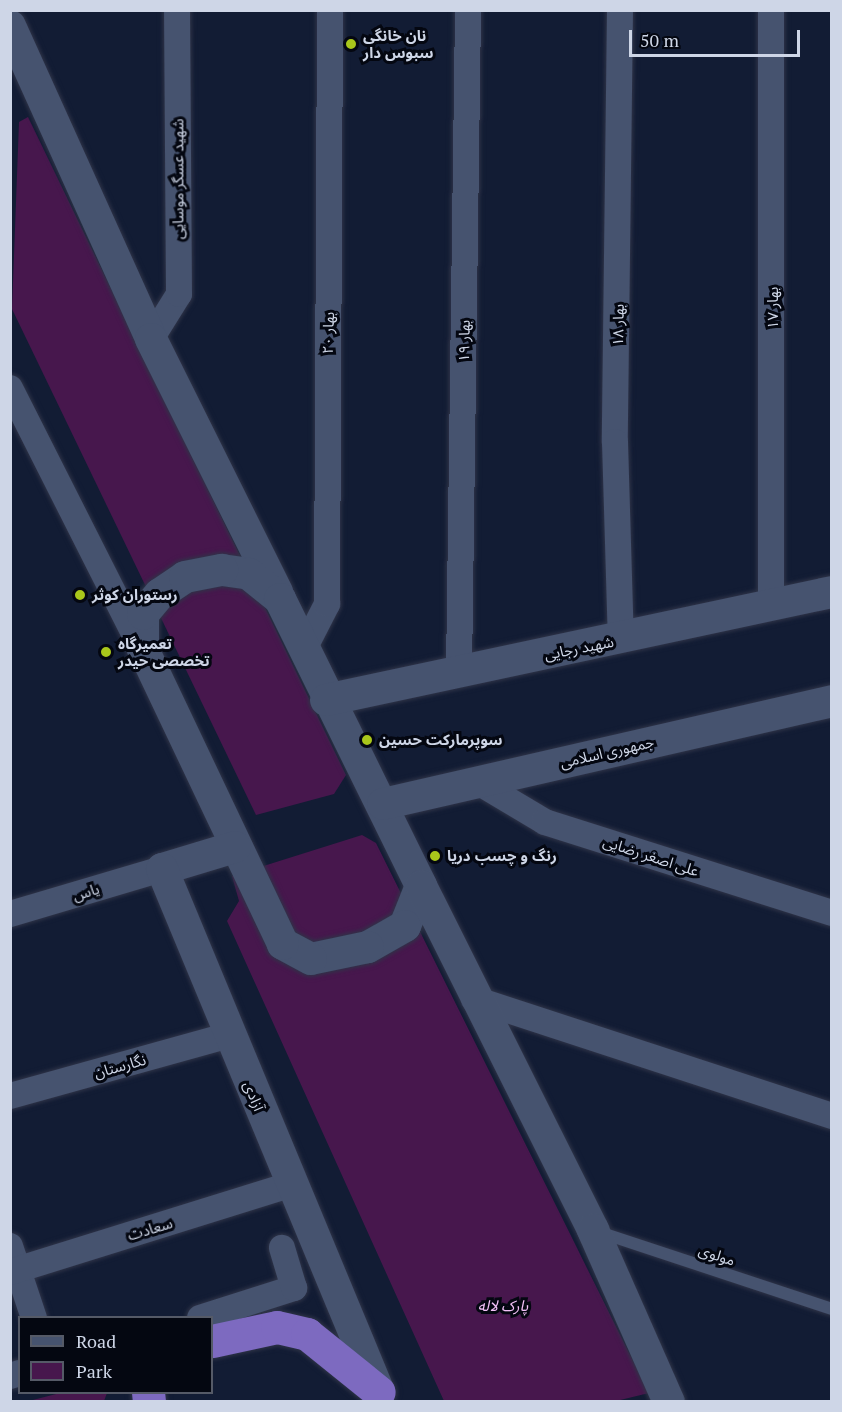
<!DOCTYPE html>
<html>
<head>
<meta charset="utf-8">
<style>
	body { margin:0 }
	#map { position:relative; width:842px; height:1412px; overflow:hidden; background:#121c34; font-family:"PT Serif","Noto Sans Arabic",serif }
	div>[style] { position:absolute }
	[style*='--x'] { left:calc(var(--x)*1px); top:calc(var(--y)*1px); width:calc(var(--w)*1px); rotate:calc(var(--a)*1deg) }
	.green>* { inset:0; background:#47174d }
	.roads { filter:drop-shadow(0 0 2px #2f3448) drop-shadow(0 0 2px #2f3448) }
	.service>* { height:12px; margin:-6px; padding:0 6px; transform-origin:6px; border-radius:6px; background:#46536f }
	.minor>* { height:26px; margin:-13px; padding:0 13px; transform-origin:13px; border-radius:13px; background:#46536f }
	.tertiary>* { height:32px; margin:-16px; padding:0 16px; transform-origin:16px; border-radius:16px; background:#46536f }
	.trunk>* { height:33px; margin:-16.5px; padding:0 16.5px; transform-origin:16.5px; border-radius:16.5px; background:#7d6ac0 }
	.dots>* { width:16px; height:16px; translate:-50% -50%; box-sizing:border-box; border:3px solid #040711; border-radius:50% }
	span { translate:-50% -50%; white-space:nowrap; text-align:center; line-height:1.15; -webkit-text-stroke:6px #040711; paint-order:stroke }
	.poi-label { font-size:15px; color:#ced6e7; font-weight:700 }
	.left { translate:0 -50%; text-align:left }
	.street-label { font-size:15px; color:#ced6e7 }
	.park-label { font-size:15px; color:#f3c1f8; font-style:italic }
	.frame { position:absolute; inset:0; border:12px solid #ced6e7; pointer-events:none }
	.legend { position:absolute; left:18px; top:1316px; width:195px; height:78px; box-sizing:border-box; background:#040711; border:2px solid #555a67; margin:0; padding:8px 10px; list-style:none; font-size:18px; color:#ced6e7 }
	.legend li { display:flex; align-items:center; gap:12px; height:30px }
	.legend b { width:30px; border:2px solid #555a67 }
	.scale { position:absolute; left:629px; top:30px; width:171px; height:27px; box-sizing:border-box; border:3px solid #ced6e7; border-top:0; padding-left:8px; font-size:18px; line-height:21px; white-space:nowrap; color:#ced6e7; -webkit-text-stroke:4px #040711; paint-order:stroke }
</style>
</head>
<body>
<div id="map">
	<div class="green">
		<div style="clip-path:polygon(28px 117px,346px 775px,334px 794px,256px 815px,12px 309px,19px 122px)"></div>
		<div style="clip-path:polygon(362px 835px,376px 843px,649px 1393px,612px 1402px,444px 1401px,227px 921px,239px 901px,232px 876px)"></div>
		<div style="clip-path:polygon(60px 1393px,60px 1392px,107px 1393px,104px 1401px,29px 1401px)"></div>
	</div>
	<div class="roads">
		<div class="service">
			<div style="--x:599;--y:1232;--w:245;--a:18.3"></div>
		</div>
		<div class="minor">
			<div style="--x:620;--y:10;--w:432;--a:90.7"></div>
			<div style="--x:615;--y:442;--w:197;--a:88.3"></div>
			<div style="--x:151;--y:339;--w:53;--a:-58.1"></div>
			<div style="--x:179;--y:294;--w:284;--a:-90.4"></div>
			<div style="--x:10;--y:388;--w:292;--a:63.2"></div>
			<div style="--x:771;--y:605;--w:595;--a:-90"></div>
			<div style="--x:304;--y:649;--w:51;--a:-62.9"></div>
			<div style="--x:327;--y:604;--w:594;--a:-89.71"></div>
			<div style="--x:459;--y:672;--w:662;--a:-89.22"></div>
			<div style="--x:478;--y:782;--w:78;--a:30.8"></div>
			<div style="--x:545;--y:822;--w:301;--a:17.6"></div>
			<div style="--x:10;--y:914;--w:159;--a:-16.5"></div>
			<div style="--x:474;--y:999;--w:377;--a:18.1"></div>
			<div style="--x:10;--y:1096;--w:228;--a:-15.5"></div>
			<div style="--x:10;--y:1246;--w:76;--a:71.6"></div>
			<div style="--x:10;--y:1272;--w:293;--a:-17.3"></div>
			<div style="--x:200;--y:1318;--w:99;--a:-17.7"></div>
			<div style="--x:294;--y:1288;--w:42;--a:-106.7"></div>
			<div style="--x:10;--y:1376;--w:10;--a:-17"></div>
		</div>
		<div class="tertiary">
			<div style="--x:10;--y:26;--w:343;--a:65.7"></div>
			<div style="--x:151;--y:339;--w:283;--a:63.5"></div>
			<div style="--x:222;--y:570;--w:27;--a:8"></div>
			<div style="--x:249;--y:574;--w:40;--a:39"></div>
			<div style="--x:280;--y:599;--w:320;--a:63.8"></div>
			<div style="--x:421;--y:886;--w:43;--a:111.8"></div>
			<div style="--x:405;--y:926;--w:43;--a:150.4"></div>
			<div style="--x:368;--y:947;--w:58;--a:168.1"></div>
			<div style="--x:311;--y:959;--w:32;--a:-152"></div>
			<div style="--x:283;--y:944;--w:327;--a:-115.4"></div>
			<div style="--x:143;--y:649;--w:35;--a:-90"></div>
			<div style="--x:143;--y:614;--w:26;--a:-50"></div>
			<div style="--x:160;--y:594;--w:30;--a:-34"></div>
			<div style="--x:185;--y:577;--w:38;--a:-11"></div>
			<div style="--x:326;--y:700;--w:517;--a:-12.05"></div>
			<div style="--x:383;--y:804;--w:461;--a:-12.9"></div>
			<div style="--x:235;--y:847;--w:76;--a:163.2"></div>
			<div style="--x:162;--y:869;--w:566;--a:67.47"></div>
			<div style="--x:421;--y:886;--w:385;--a:63.4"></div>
			<div style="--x:593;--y:1230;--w:188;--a:66.2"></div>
		</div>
		<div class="trunk">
			<div style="--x:212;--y:1341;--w:66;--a:-12.2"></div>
			<div style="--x:277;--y:1327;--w:31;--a:13"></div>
			<div style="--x:307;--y:1334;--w:92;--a:38.9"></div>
			<div style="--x:148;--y:1392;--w:10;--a:84"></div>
		</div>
	</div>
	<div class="dots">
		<div style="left:351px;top:44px;background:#a9c71b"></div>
		<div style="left:80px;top:595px;background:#a9c71b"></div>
		<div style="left:106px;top:652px;background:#a9c71b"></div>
		<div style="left:367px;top:740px;background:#a9c71b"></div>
		<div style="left:435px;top:856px;background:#a9c71b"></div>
	</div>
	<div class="poi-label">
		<span class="left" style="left:363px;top:44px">نان خانگی<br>سبوس دار</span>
		<span class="left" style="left:92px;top:595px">رستوران کوثر</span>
		<span class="left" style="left:118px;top:652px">تعمیرگاه<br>تخصصی حیدر</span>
		<span class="left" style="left:379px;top:740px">سوپرمارکت حسین</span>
		<span class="left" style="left:447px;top:856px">رنگ و چسب دریا</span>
	</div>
	<div class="street-label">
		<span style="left:178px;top:179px;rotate:-90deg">شهید عسگر موسایی</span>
		<span style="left:773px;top:308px;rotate:-90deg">بهار ۱۷</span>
		<span style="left:618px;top:325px;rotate:-89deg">بهار ۱۸</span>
		<span style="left:328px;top:333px;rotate:-88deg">بهار ۲۰</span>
		<span style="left:464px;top:341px;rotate:-89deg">بهار ۱۹</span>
		<span style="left:579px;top:648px;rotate:-11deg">شهید رجایی</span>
		<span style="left:607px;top:752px;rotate:-13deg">جمهوری اسلامی</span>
		<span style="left:651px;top:856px;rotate:18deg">علی اصغر رضایی</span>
		<span style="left:86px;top:892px;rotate:-17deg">یاس</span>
		<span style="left:120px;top:1066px;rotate:-15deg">نگارستان</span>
		<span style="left:254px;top:1096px;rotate:68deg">آزادی</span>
		<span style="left:150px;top:1229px;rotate:-17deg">سعادت</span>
		<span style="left:717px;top:1255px;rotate:18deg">مولوی</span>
	</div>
	<div class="park-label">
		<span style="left:503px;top:1306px">پارک لاله</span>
	</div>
	<div class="frame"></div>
	<ul class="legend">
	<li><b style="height:8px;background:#46536f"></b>Road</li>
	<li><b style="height:16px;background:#47174d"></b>Park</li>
	</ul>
	<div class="scale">50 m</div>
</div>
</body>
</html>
